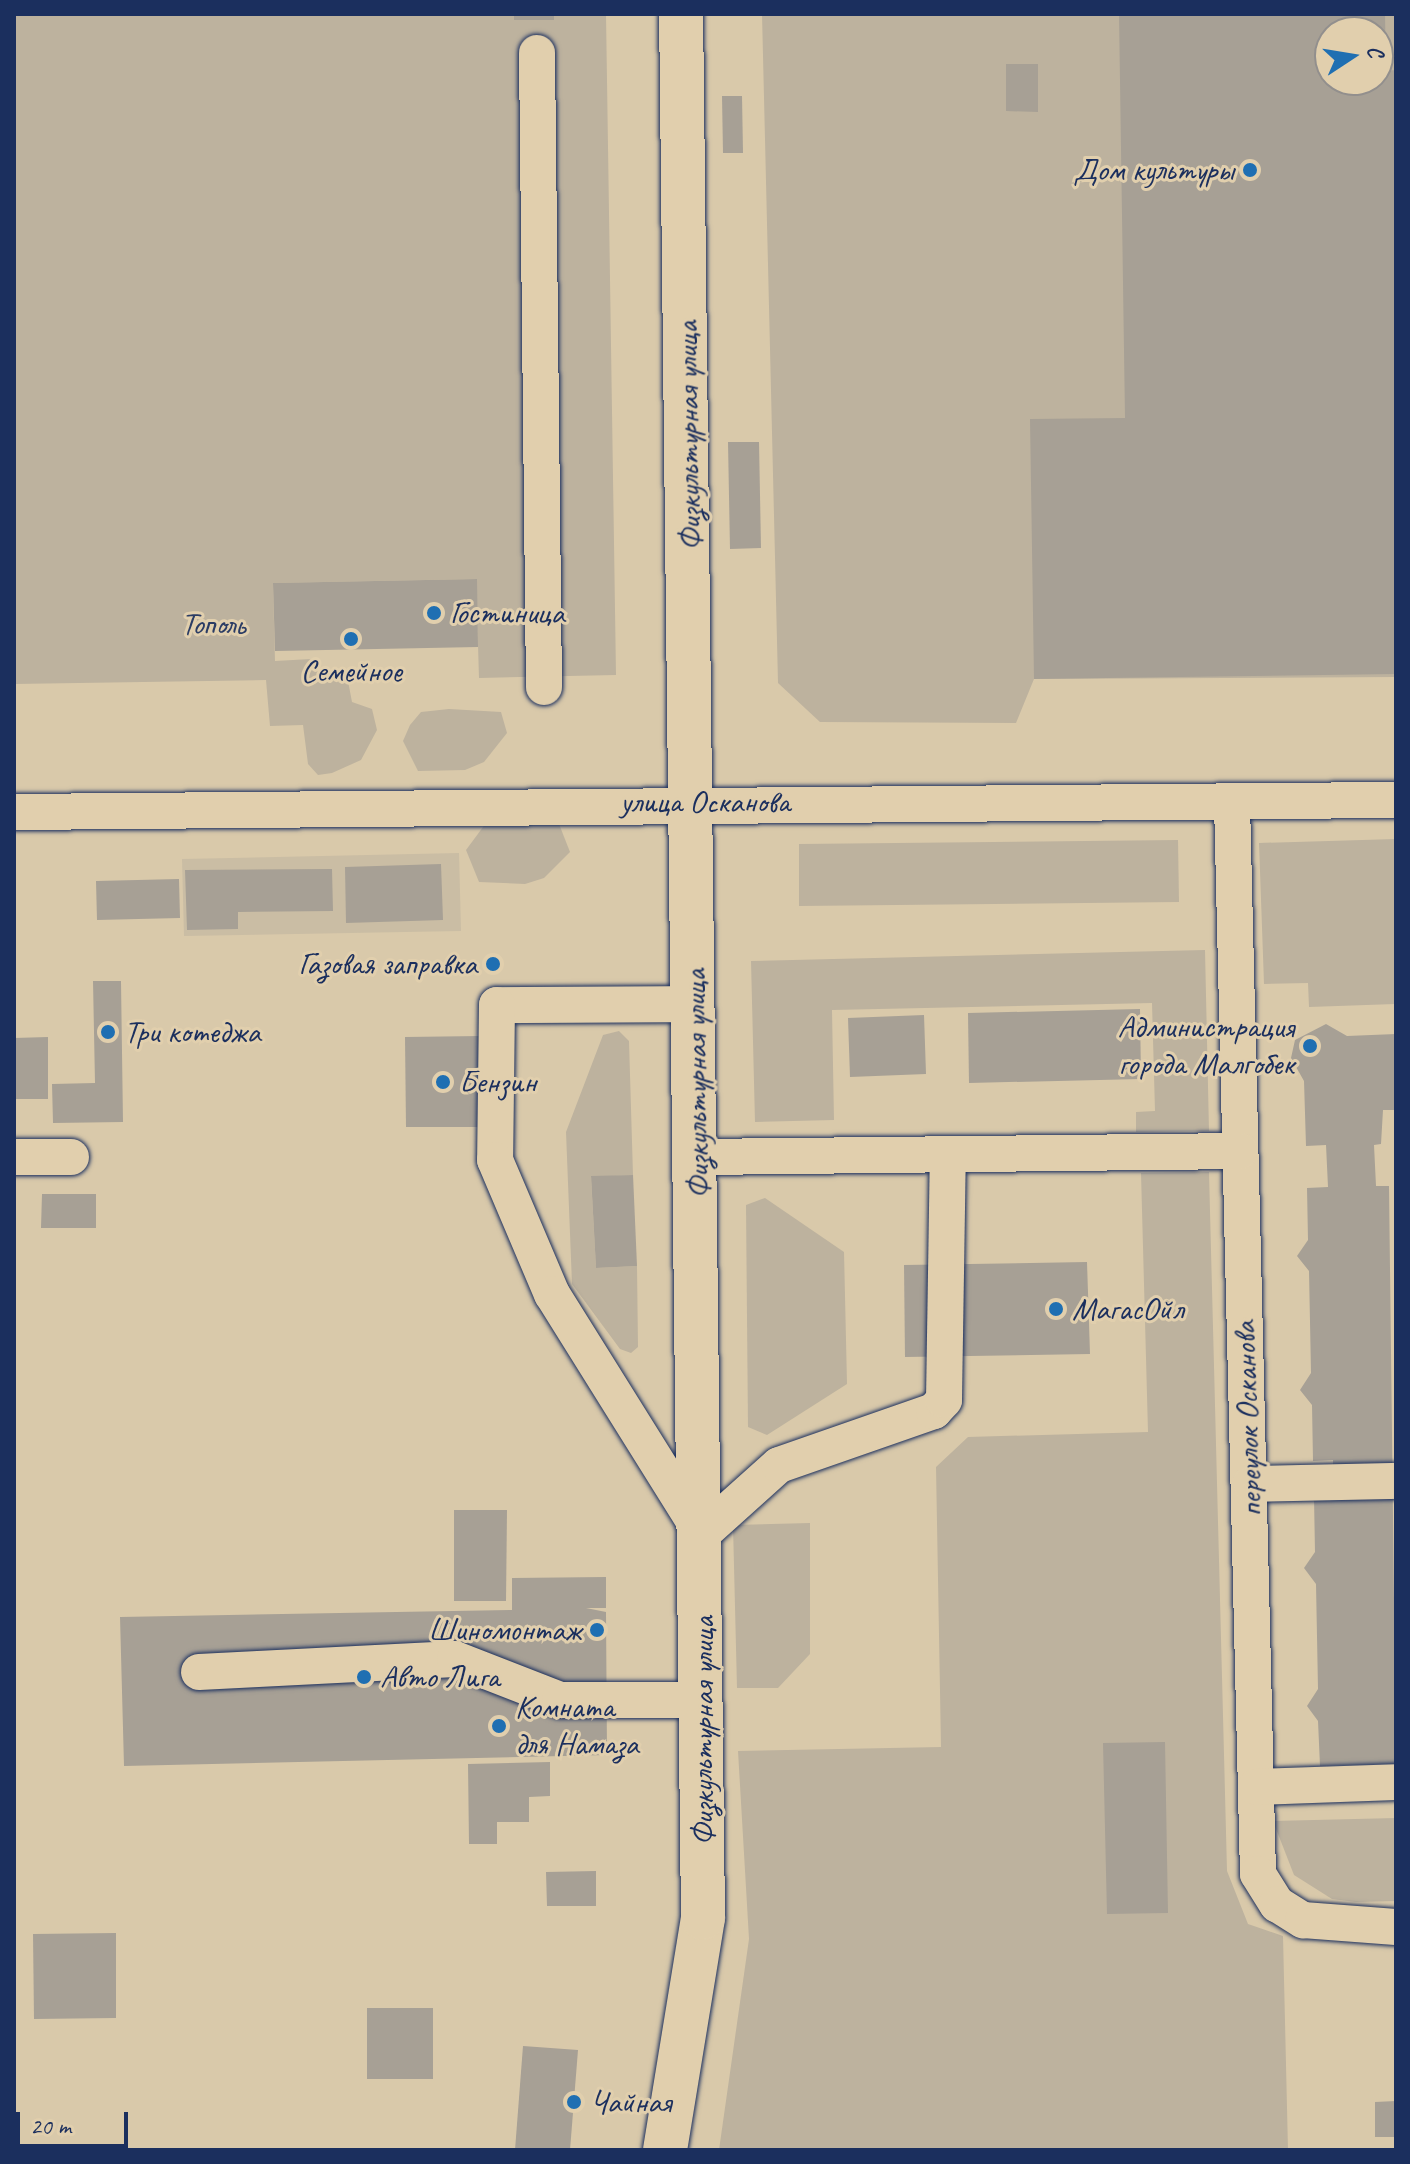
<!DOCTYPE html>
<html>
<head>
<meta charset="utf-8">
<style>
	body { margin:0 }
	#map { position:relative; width:1410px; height:2164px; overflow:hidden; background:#d9c9aa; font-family:Caveat,sans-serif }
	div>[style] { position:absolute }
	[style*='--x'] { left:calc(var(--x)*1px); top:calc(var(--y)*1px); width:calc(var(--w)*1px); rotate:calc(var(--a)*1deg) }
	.built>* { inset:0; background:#cabda4 }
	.green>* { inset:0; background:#bdb29e }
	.building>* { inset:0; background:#a7a095 }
	.roads { filter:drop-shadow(0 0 2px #1b2f5e) drop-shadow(0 0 2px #1b2f5e) }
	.minor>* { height:36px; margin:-18px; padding:0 18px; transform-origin:18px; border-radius:18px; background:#e1cfad }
	.major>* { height:44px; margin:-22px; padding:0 22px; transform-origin:22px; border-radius:22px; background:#e1cfad }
	.dots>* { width:22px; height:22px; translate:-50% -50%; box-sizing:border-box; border:4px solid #e1cfad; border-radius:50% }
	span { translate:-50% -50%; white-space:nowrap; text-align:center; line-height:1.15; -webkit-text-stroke:6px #e1cfad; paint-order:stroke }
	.poi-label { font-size:32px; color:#1b2f5e }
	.right { translate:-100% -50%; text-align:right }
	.left { translate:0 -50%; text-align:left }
	.street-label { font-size:32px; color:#1b2f5e }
	.park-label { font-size:32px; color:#2b3c64 }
	.frame { position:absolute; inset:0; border:16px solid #1b2f5e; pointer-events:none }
	.north { position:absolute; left:1314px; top:16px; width:80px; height:80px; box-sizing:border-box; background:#e1cfad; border:2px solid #928f8d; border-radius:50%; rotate:78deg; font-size:22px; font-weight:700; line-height:32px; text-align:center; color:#1b2f5e }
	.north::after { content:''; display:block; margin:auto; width:28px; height:36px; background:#1f6fb2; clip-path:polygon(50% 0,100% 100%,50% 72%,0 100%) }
	.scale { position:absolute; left:16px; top:2112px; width:112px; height:36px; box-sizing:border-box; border:4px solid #1b2f5e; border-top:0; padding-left:10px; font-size:24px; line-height:28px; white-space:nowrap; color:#1b2f5e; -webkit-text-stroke:6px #e1cfad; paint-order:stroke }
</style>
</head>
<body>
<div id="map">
	<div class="built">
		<div style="clip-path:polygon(459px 853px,461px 931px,184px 936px,182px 859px)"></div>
	</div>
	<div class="green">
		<div style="clip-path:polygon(14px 14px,606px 14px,616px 675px,479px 678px,476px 579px,273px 583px,275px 661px,311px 659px,323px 677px,348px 681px,352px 702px,372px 709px,377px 730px,361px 760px,332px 773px,318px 775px,308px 764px,303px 725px,270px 726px,266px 680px,14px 684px)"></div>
		<div style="clip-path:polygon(evenodd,762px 14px,1396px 14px,1396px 677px,1034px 679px,1016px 723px,820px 722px,778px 683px,762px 14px,1330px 32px,1378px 32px,1378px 80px,1330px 80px,1330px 32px)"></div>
		<div style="clip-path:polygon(449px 709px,501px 712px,507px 733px,484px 762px,465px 770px,418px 771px,403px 741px,410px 725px,421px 712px)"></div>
		<div style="clip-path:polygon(486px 823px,559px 824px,570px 852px,544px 878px,525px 884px,479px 882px,466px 850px)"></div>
		<div style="clip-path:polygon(1396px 839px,1395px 1004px,1309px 1007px,1308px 983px,1264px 984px,1259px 843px)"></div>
		<div style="clip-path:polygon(1178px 840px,1179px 902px,799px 906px,799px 844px)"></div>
		<div style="clip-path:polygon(1205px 950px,1209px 1131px,1136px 1132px,1136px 1112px,1155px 1111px,1152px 1003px,832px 1010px,834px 1120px,755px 1122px,751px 961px)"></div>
		<div style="clip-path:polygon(619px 1031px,629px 1041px,633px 1175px,591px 1177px,596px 1268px,637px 1266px,638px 1347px,631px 1353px,620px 1349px,572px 1284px,566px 1132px,603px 1035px)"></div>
		<div style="clip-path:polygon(1209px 1172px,1227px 1871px,1248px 1924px,1283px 1936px,1288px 2150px,719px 2150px,749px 1939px,738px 1751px,941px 1747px,936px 1467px,968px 1437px,1148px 1432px,1141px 1173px)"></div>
		<div style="clip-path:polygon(765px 1198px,844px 1252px,847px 1384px,767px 1435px,748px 1427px,746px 1205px)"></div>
		<div style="clip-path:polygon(810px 1523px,810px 1654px,778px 1688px,737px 1688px,733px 1525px)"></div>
		<div style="clip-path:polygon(1396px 1818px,1396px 1901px,1356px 1902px,1332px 1899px,1294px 1875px,1273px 1821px)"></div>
	</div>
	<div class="building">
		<div style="clip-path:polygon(514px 14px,554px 14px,554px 20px,514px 20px)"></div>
		<div style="clip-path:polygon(evenodd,1119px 14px,1385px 14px,1386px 71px,1396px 70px,1396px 674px,1034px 679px,1030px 419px,1125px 418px,1119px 14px,1330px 32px,1378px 32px,1378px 80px,1330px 80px,1330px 32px)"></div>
		<div style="clip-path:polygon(1006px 64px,1038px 64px,1038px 112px,1006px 111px)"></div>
		<div style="clip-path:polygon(722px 96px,742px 96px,743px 153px,723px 153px)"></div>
		<div style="clip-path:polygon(728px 442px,759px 442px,761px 548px,730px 549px)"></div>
		<div style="clip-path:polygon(477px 579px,478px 647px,275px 651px,273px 583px)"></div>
		<div style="clip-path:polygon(441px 864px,443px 920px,346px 923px,345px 867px)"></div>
		<div style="clip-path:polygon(332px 869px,333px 911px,238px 912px,238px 929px,187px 930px,185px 870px)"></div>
		<div style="clip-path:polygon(179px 879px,180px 918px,97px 920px,96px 881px)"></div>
		<div style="clip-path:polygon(93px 981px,121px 981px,123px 1122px,53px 1123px,52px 1084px,95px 1083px)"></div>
		<div style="clip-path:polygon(1140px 1009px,1141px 1079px,969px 1083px,968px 1013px)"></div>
		<div style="clip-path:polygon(924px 1015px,926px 1074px,850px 1077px,848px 1018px)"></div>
		<div style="clip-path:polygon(1326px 1024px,1347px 1036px,1396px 1034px,1396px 1110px,1383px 1110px,1381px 1144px,1374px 1145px,1376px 1186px,1389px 1186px,1396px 1764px,1320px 1766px,1318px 1721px,1307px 1706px,1318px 1689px,1316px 1584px,1304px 1568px,1315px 1552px,1314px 1497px,1333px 1497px,1333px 1460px,1313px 1461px,1312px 1405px,1300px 1390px,1311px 1373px,1309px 1271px,1297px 1256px,1308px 1240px,1307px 1188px,1328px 1187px,1326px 1145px,1306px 1146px,1304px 1081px,1291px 1058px,1295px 1040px)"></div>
		<div style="clip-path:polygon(481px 1036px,481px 1127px,406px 1127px,405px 1037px)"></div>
		<div style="clip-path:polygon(48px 1037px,48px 1099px,14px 1099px,14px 1038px)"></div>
		<div style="clip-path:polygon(633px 1175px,637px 1266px,596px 1268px,591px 1176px)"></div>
		<div style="clip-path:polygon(42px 1194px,96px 1194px,96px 1228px,41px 1228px)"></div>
		<div style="clip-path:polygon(1087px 1262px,1090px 1354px,905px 1357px,904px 1265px)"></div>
		<div style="clip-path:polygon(454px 1510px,507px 1510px,506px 1601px,454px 1601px)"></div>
		<div style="clip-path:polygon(606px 1577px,606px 1608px,586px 1608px,606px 1612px,607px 1755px,124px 1766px,120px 1617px,512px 1610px,512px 1578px)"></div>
		<div style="clip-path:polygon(1165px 1742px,1168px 1913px,1107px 1914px,1103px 1743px)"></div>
		<div style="clip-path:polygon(550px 1762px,550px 1796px,529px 1797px,529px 1822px,497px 1822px,497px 1844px,469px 1844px,468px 1764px)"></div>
		<div style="clip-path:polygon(596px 1871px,596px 1906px,547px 1906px,546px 1872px)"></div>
		<div style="clip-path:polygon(116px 1933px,116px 2018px,34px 2019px,33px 1934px)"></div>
		<div style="clip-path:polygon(367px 2008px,433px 2008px,433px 2079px,367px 2079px)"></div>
		<div style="clip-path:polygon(523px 2046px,578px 2050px,570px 2150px,515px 2150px)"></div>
		<div style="clip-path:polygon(1396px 2101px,1396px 2137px,1375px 2137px,1375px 2102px)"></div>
	</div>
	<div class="roads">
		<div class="minor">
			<div style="--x:537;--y:53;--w:634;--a:89.37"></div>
			<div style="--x:1232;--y:803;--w:1071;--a:88.61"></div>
			<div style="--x:1258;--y:1874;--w:36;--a:58"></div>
			<div style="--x:1277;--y:1904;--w:31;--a:32"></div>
			<div style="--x:1303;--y:1920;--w:93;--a:4.3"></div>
			<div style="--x:14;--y:812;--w:1382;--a:-0.5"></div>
			<div style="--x:696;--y:1004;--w:199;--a:179.7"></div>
			<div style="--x:497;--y:1005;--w:155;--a:90.7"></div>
			<div style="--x:495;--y:1160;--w:146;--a:67"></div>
			<div style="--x:552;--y:1294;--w:283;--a:58"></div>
			<div style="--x:702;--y:1534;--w:103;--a:-41.9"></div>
			<div style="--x:779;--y:1465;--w:164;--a:-19.2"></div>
			<div style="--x:934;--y:1411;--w:15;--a:-48"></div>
			<div style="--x:944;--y:1400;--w:245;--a:-89.1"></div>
			<div style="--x:14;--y:1157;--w:57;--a:0"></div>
			<div style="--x:698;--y:1157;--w:542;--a:-0.63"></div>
			<div style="--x:1251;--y:1484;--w:145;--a:-1.2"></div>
			<div style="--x:199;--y:1672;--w:256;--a:-2.9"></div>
			<div style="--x:455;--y:1659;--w:113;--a:21.3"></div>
			<div style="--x:560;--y:1700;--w:143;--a:0"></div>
			<div style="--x:1256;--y:1787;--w:140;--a:-2"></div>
		</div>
		<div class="major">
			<div style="--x:665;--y:2150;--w:235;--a:-80.7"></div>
			<div style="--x:703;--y:1918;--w:1904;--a:-90.66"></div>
		</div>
	</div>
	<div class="dots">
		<div style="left:1250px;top:170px;background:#1f6fb2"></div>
		<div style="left:434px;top:613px;background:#1f6fb2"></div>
		<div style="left:351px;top:639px;background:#1f6fb2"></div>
		<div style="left:493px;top:964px;background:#1f6fb2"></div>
		<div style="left:108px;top:1032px;background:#1f6fb2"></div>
		<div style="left:1310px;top:1046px;background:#1f6fb2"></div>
		<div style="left:443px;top:1082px;background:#1f6fb2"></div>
		<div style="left:1056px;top:1309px;background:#1f6fb2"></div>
		<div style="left:597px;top:1630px;background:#1f6fb2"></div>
		<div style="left:364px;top:1677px;background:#1f6fb2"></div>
		<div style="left:499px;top:1726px;background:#1f6fb2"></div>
		<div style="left:574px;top:2102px;background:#1f6fb2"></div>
	</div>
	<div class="poi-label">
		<span class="right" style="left:1234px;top:170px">Дом культуры</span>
		<span class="left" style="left:450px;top:613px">Гостиница</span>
		<span style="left:351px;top:671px">Семейное</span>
		<span class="right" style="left:477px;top:964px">Газовая заправка</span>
		<span class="right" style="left:1294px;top:1046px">Администрация<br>города Малгобек</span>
		<span class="left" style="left:124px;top:1032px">Три котеджа</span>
		<span class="left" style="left:459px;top:1082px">Бензин</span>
		<span class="left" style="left:1072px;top:1309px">МагасОйл</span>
		<span class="right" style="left:581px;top:1630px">Шиномонтаж</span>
		<span class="left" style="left:380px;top:1677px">Авто Лига</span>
		<span class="left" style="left:515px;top:1726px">Комната<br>для Намаза</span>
		<span class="left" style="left:590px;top:2102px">Чайная</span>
	</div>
	<div class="street-label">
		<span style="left:689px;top:436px;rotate:-91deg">Физкультурная улица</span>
		<span style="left:705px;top:802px">улица Осканова</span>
		<span style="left:697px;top:1084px;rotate:-91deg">Физкультурная улица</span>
		<span style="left:1248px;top:1419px;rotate:-92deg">переулок Осканова</span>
		<span style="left:703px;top:1731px;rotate:-90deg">Физкультурная улица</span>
	</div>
	<div class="park-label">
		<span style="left:213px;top:624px">Тополь</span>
	</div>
	<div class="frame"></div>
	<div class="north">С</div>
	<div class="scale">20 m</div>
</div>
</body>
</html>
